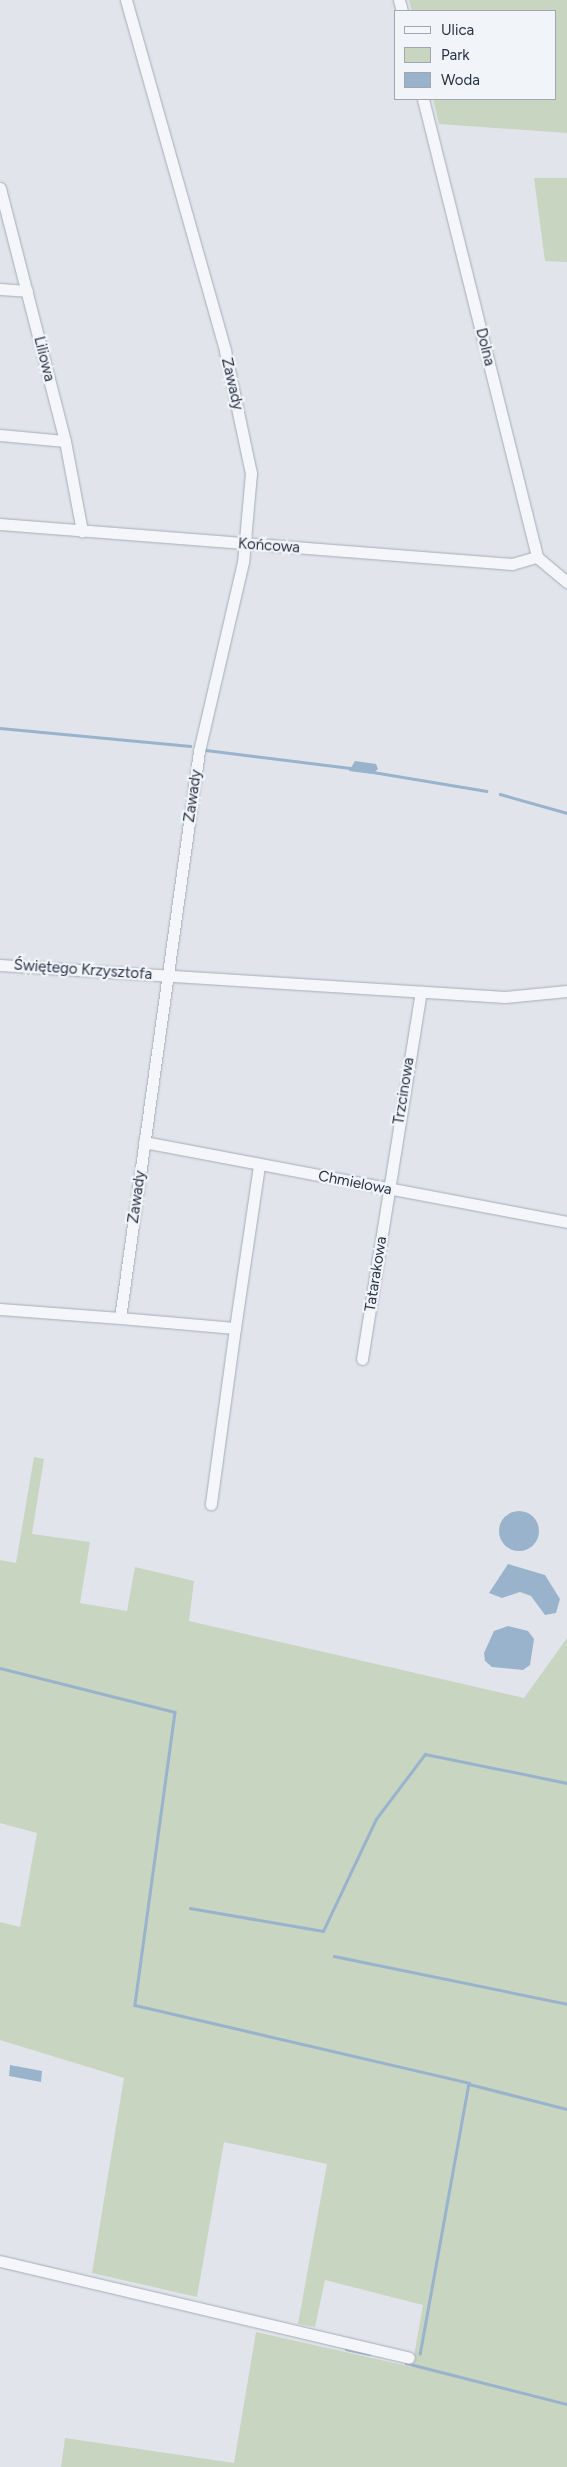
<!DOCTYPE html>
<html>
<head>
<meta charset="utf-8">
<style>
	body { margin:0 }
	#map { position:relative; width:567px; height:2467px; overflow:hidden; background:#e1e5eb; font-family:Figtree,sans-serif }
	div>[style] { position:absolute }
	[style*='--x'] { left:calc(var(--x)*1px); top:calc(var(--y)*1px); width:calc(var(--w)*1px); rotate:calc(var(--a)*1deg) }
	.green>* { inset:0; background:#c7d5c1 }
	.water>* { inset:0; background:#99b3cd }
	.round { border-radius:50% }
	.stream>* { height:2.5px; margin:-1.25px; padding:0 1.25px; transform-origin:1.25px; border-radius:1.25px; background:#99b3cd }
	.roads { filter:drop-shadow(0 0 1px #a6acb6) drop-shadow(0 0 1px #a6acb6) }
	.minor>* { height:11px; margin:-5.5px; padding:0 5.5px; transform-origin:5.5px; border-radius:5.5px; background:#f4f6f9 }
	span { translate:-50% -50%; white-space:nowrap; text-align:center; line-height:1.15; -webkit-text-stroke:4.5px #f1f4f8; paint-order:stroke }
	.street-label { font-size:15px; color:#283244 }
	.legend { position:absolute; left:394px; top:10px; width:162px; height:90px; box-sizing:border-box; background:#f1f4f8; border:1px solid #a1a6b0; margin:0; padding:6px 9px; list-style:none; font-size:15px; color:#283244 }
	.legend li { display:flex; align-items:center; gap:10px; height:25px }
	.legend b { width:25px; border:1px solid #a1a6b0 }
</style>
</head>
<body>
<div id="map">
	<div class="green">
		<div style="clip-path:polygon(409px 0,567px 0,567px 133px,439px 124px,433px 99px,556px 99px,556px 11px,412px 11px)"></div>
		<div style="clip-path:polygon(534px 178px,567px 178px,567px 262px,545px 261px)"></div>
		<div style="clip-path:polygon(34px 1457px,44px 1459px,32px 1534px,90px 1542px,80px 1603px,127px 1611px,135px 1567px,194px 1581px,189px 1621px,524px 1698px,567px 1638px,567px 2467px,61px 2467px,65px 2438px,234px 2463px,256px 2332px,412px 2367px,423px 2305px,325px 2280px,315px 2327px,298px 2324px,327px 2164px,224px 2142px,197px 2297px,92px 2273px,124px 2078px,0 2040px,0 1922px,20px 1927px,37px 1833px,0 1823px,0 1560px,16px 1563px)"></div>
	</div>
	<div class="water">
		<div style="clip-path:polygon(355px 761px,376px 764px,378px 769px,372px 774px,349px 771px)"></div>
		<div class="round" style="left:499px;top:1511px;width:40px;height:40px"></div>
		<div style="clip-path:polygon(508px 1564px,545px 1575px,560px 1599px,556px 1613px,545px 1615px,531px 1596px,520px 1592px,502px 1598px,489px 1593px)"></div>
		<div style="clip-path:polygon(508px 1626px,528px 1631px,534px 1639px,530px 1665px,523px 1670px,492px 1667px,485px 1661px,484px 1653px,494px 1631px)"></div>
		<div style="clip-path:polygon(10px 2065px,42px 2071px,41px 2082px,9px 2076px)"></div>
	</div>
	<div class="stream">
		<div style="--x:0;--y:728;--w:191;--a:5.4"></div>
		<div style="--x:206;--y:750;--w:145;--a:7.1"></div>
		<div style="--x:373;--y:772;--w:115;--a:9.5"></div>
		<div style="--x:500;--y:794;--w:70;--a:15.8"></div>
		<div style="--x:0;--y:1668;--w:180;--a:14.1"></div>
		<div style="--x:175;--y:1712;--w:296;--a:97.8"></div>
		<div style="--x:135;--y:2005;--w:343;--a:13.1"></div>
		<div style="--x:469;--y:2083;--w:275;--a:100.2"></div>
		<div style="--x:190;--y:1908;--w:135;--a:9.8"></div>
		<div style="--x:323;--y:1931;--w:124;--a:-64.7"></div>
		<div style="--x:376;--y:1819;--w:81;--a:-53"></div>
		<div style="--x:425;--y:1754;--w:145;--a:11.5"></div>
		<div style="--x:334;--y:1956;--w:238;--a:11.6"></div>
		<div style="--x:469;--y:2084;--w:101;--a:14.3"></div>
		<div style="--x:346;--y:2349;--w:24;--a:12"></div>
		<div style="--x:406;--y:2363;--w:166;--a:14.3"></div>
	</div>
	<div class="roads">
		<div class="minor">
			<div style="--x:126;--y:0;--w:365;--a:74.2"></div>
			<div style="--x:225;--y:351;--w:125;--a:78"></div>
			<div style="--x:251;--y:473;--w:89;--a:95.1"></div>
			<div style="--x:243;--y:562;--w:194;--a:103.1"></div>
			<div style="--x:199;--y:751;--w:572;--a:97.93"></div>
			<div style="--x:120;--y:1318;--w:115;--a:5"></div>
			<div style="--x:235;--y:1328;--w:178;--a:97.8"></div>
			<div style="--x:399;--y:0;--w:11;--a:75"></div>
			<div style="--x:423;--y:99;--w:472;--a:76"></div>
			<div style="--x:537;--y:557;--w:39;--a:40"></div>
			<div style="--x:0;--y:188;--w:261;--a:75.6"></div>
			<div style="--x:65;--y:441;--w:92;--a:79.3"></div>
			<div style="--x:0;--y:289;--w:27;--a:4"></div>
			<div style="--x:0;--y:435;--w:65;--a:5.3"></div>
			<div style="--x:0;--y:524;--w:514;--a:4.47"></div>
			<div style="--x:512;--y:564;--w:26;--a:-16"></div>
			<div style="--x:0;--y:965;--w:506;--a:3.63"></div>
			<div style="--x:505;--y:997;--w:62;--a:-5.5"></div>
			<div style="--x:144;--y:1142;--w:430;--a:10.7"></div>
			<div style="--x:0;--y:1309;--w:120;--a:4.3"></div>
			<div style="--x:235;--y:1328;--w:165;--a:-81.6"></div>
			<div style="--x:362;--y:1359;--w:372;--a:-80.9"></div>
			<div style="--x:0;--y:2261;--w:420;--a:13.3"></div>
		</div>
	</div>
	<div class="street-label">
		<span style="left:485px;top:347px;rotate:76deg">Dolna</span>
		<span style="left:44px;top:359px;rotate:76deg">Liliowa</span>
		<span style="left:232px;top:384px;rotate:77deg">Zawady</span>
		<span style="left:269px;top:546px;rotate:4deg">Końcowa</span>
		<span style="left:193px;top:796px;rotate:-82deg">Zawady</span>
		<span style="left:83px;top:970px;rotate:4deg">Świętego Krzysztofa</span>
		<span style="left:404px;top:1091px;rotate:-81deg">Trzcinowa</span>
		<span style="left:355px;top:1183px;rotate:11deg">Chmielowa</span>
		<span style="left:137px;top:1197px;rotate:-82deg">Zawady</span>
		<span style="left:376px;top:1274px;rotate:-81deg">Tatarakowa</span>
	</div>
	<ul class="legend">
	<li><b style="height:6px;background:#f4f6f9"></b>Ulica</li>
	<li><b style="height:14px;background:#c7d5c1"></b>Park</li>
	<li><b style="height:14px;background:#99b3cd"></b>Woda</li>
	</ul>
</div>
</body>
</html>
